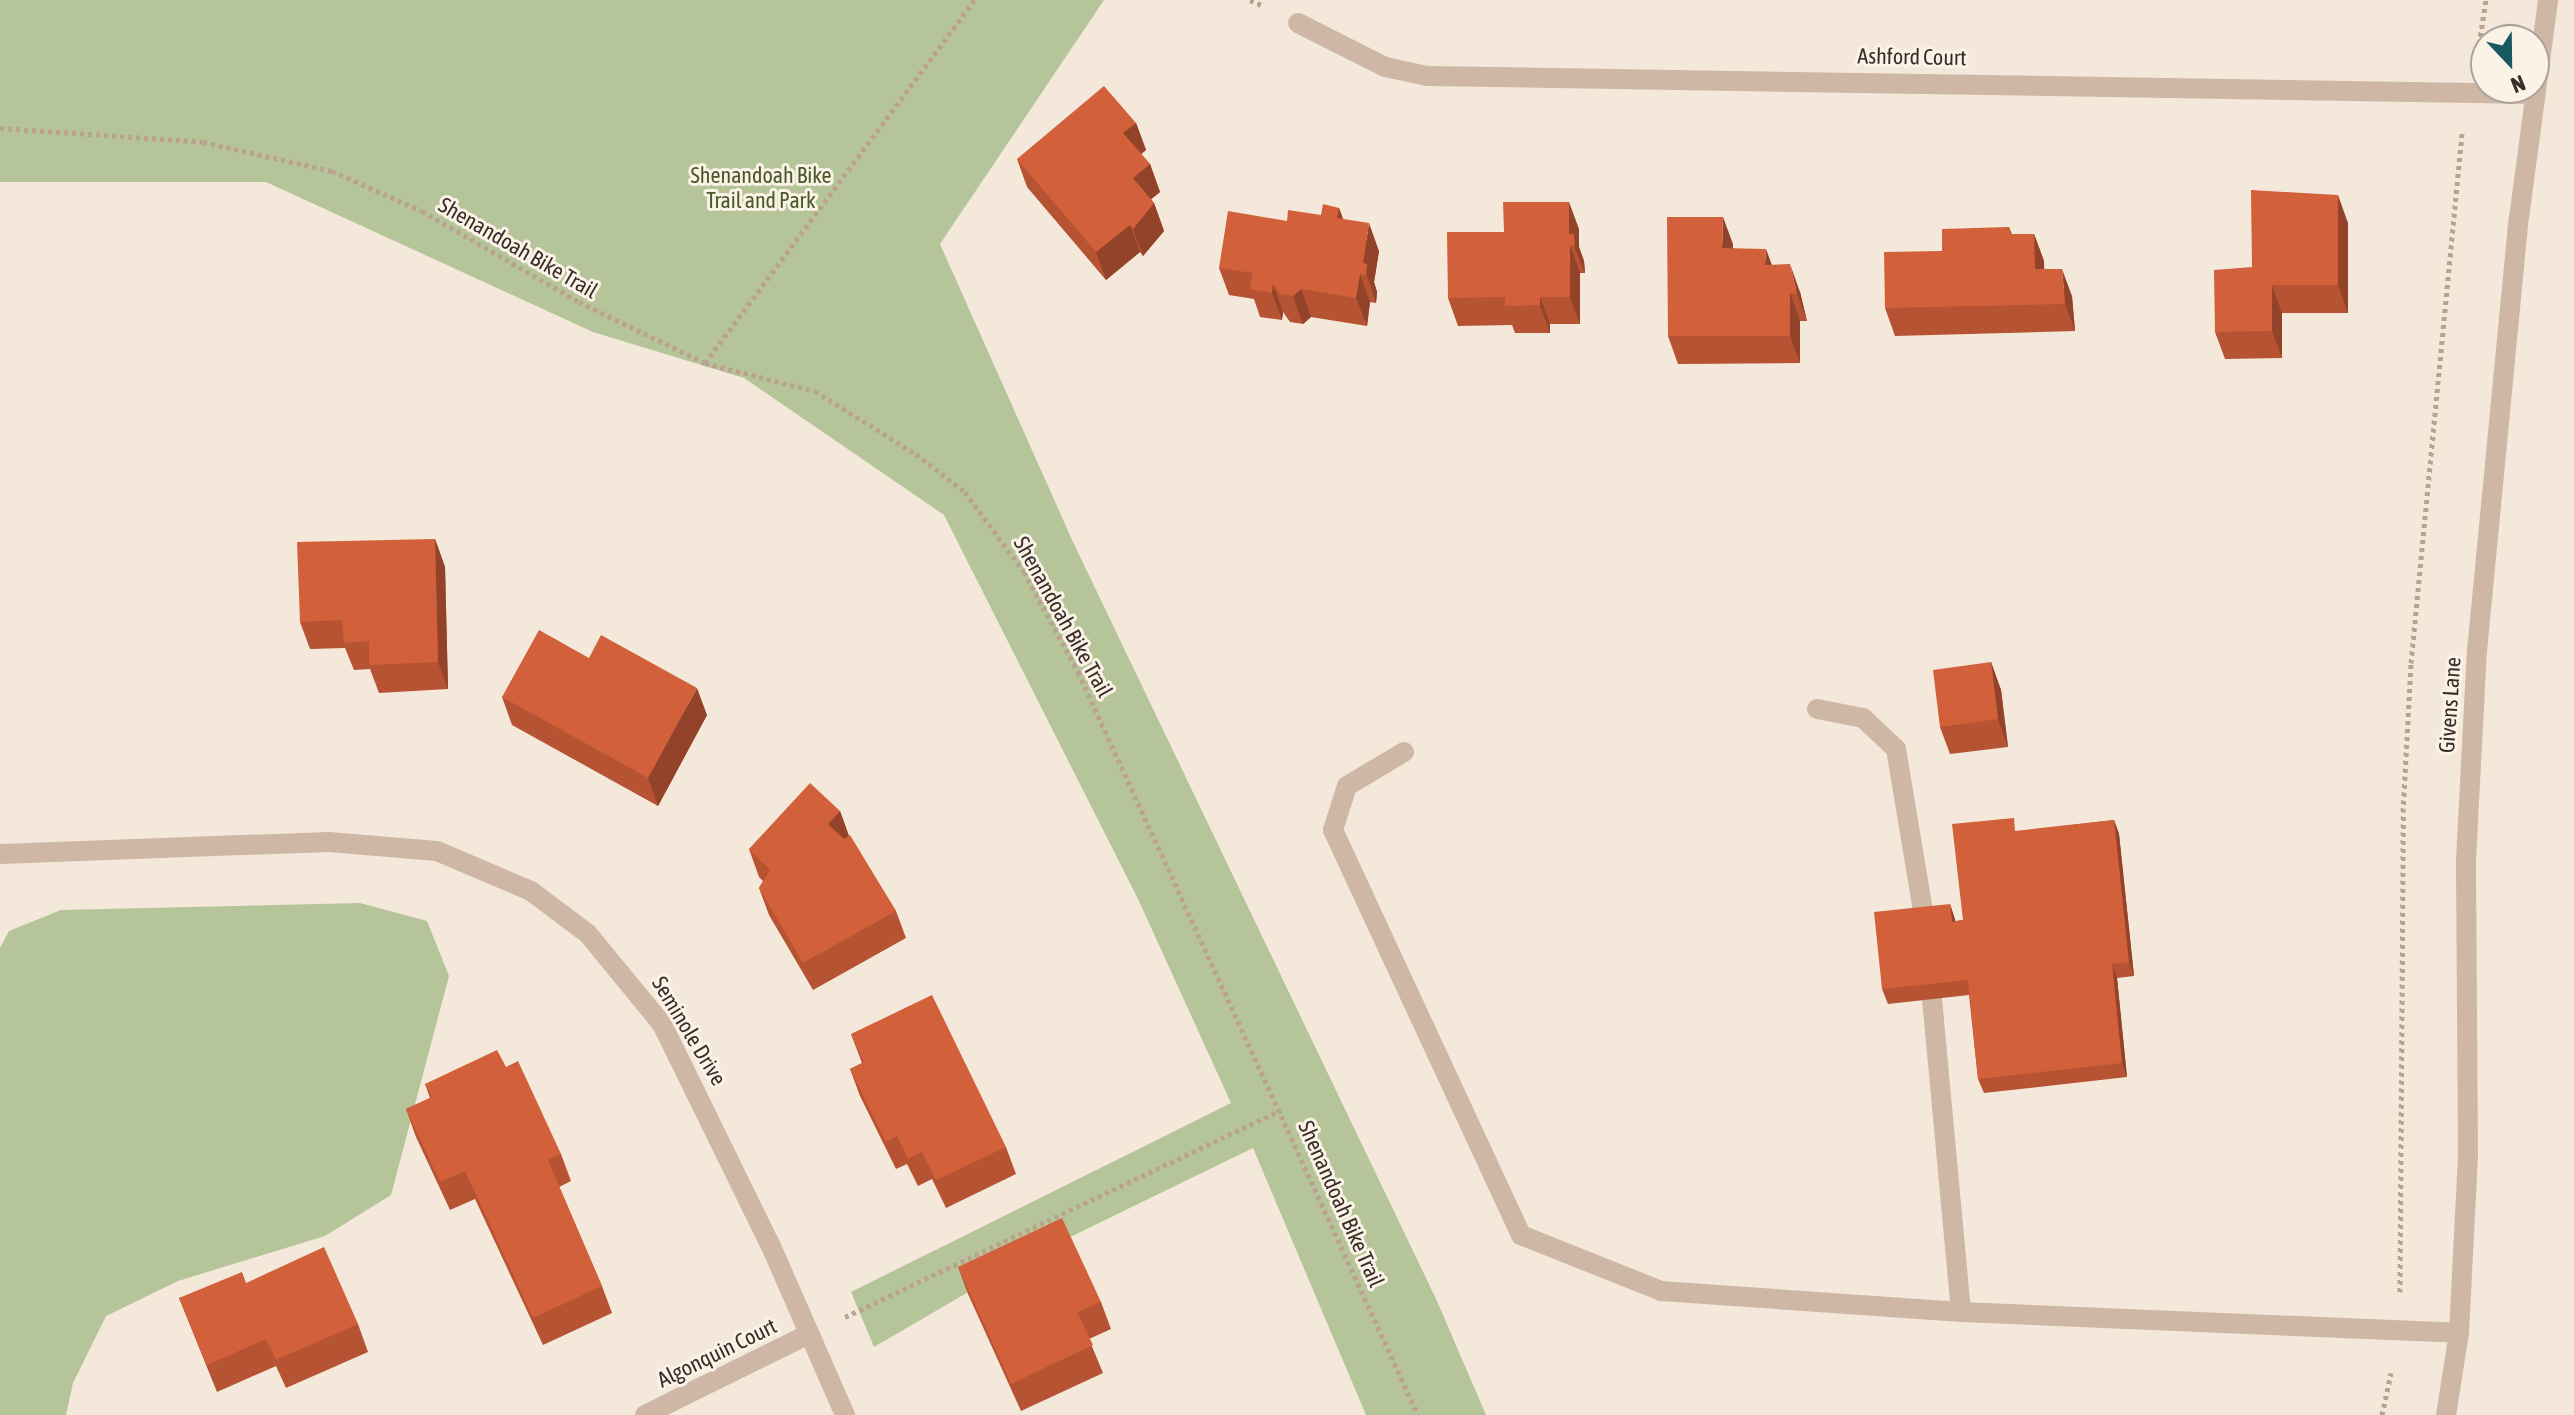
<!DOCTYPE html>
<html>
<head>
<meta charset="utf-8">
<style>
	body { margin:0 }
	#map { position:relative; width:2574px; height:1415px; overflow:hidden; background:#f4e8db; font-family:"Asap Condensed",sans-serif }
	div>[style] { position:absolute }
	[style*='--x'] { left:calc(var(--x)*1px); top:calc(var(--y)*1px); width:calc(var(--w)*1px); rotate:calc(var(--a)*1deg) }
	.green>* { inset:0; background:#b6c599 }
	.path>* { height:5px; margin-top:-2.5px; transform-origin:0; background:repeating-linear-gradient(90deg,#baa28f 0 4px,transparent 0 8px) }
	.service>* { height:20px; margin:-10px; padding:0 10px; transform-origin:10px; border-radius:10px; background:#ceb8a5 }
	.minor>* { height:20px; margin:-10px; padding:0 10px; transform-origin:10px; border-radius:10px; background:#ceb8a5 }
	.tertiary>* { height:20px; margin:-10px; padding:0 10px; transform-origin:10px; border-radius:10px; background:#ceb8a5 }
	.wall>* { inset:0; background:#b55333 }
	.shaded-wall>* { inset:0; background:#934329 }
	.building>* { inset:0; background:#d2603b }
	span { translate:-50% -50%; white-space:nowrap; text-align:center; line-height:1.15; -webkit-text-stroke:6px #fbf2e8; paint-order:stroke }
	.street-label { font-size:22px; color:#392d27 }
	.park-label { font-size:22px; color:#485a28 }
	.north { position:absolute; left:2470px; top:24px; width:80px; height:80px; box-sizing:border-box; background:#fbf2e8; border:2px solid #ada39b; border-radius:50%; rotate:158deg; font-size:22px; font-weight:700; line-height:32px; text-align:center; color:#392d27 }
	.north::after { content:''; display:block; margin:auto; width:28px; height:36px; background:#185a5f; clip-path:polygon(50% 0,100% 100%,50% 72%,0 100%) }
</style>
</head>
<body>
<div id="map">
	<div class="green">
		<div style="clip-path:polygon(0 0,1104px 0,940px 244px,1073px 542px,1437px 1301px,1486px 1415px,1366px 1415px,1253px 1148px,1025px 1259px,874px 1347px,851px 1292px,1231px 1103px,1138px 899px,944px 515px,744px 378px,593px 332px,266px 182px,0 182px)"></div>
		<div style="clip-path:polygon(360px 903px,427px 921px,449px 976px,391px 1195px,325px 1236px,178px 1281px,106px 1316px,73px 1383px,66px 1415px,0 1415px,0 948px,9px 931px,61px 910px)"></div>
	</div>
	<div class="path">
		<div style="--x:1250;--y:0;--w:12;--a:24"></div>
		<div style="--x:2478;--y:52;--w:53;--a:-81.3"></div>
		<div style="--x:0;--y:128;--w:203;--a:3.9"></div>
		<div style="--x:203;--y:142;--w:132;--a:12.7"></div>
		<div style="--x:332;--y:171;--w:98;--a:24"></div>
		<div style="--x:422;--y:211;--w:181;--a:30.1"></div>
		<div style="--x:579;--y:302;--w:140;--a:25.8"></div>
		<div style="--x:705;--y:363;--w:114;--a:14.3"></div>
		<div style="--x:815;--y:391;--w:119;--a:32"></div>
		<div style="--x:916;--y:454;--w:62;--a:37.8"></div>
		<div style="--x:965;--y:492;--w:99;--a:53.6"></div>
		<div style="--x:1024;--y:572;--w:114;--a:61.6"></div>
		<div style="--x:1078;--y:672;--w:817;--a:65.41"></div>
		<div style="--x:705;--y:363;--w:452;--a:-53.4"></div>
		<div style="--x:2400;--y:1292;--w:480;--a:-89.6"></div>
		<div style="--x:2403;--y:812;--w:149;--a:-86.9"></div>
		<div style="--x:2411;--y:663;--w:532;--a:-84.5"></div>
		<div style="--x:845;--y:1317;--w:483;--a:-25.4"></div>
		<div style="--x:2382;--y:1415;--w:43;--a:-77.9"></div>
	</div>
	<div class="service">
		<div style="--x:1817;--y:709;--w:47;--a:11.1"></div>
		<div style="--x:1863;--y:718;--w:45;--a:43.2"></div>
		<div style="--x:1896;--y:749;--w:175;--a:80.5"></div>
		<div style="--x:1404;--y:752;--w:66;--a:149.2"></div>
		<div style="--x:1347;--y:786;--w:46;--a:107.7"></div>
		<div style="--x:1333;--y:830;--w:447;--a:65.1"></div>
		<div style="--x:1521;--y:1235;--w:151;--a:21.8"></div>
		<div style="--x:1661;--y:1291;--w:301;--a:4"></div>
		<div style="--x:1961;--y:1312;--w:498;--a:2.4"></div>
		<div style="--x:1932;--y:999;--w:314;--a:84.7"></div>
	</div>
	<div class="minor">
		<div style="--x:1298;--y:23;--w:97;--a:26.8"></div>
		<div style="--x:1385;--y:67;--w:43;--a:12.1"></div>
		<div style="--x:1427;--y:76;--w:1109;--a:0.93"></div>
		<div style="--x:0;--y:854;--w:329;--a:-2.1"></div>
		<div style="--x:329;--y:842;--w:108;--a:4.8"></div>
		<div style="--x:437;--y:851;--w:102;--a:23.1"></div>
		<div style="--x:531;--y:891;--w:71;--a:37"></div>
		<div style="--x:588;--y:934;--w:117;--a:50.6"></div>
		<div style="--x:662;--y:1024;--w:245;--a:63.9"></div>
		<div style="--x:770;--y:1244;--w:187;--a:66.3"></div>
		<div style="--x:645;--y:1415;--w:183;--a:-26.3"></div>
	</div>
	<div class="tertiary">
		<div style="--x:2446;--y:1415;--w:83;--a:-81"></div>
		<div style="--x:2459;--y:1333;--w:178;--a:-87.1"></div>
		<div style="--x:2468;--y:1155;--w:296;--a:-90.4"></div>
		<div style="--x:2466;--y:859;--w:208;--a:-87"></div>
		<div style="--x:2477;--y:651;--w:435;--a:-84.5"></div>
		<div style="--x:2519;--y:218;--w:220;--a:-82.4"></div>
	</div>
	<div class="wall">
		<div style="clip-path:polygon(1136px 123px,1146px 150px,1141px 154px,1150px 164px,1160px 192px,1151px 199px,1154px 203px,1164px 231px,1143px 256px,1140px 252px,1106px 280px,1027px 187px,1017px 159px)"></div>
		<div style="clip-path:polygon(1339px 208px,1343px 219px,1379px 251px,1374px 282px,1377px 292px,1376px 303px,1370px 302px,1367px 326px,1311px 317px,1303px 324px,1290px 322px,1283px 312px,1282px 320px,1260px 317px,1254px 299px,1229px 295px,1219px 268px,1287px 221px,1321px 215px)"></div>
		<div style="clip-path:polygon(2348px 223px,2348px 313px,2282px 313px,2282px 358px,2225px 359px,2215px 332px,2252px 267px)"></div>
		<div style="clip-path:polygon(2009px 227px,2012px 234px,2034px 234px,2044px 261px,2044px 269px,2072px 296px,2075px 331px,1895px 336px,1885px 308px,1942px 251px)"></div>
		<div style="clip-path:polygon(1579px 229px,1579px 247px,1584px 261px,1585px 273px,1580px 273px,1580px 324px,1550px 324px,1550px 333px,1515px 333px,1512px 325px,1458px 326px,1448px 298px)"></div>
		<div style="clip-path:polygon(1733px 244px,1733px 248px,1771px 265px,1800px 292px,1807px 321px,1800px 321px,1800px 363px,1678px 364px,1668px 336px)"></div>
		<div style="clip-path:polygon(435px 539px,445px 567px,448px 689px,379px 693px,370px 669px,354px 670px,345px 648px,310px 649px,300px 622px)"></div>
		<div style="clip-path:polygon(589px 658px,707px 715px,658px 806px,512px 725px,502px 697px)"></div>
		<div style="clip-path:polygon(1991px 662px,2001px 690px,2008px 747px,1950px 754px,1940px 727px)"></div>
		<div style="clip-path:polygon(840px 811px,849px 836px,896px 911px,906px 938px,813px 990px,769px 915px,759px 888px,763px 881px,759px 877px,749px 849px)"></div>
		<div style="clip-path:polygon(2114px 820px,2119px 834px,2134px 976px,2117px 978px,2127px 1077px,1984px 1093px,1978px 1079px,1969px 995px,1888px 1004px,1882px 989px,1950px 904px,1955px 921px,1963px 920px,2018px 831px)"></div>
		<div style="clip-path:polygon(851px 1034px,1006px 1147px,1016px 1174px,946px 1208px,932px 1179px,918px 1186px,907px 1164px,896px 1169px,860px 1096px,850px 1069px,862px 1063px)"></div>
		<div style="clip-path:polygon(506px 1067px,561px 1154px,571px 1181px,559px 1187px,602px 1286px,612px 1313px,543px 1345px,475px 1199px,450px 1210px,416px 1137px,406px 1109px,430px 1098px,425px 1084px)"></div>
		<div style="clip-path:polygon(958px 1267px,1101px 1302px,1111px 1329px,1089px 1339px,1103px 1373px,1021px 1411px,968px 1294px)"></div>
		<div style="clip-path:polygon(246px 1283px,358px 1324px,368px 1352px,286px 1388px,276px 1366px,217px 1392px,179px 1298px)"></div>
	</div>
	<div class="shaded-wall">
		<div style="clip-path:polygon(1136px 123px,1146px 150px,1133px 161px,1123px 133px)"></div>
		<div style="clip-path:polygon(1150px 164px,1160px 192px,1143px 206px,1133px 178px)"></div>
		<div style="clip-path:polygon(2338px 195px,2348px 223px,2348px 313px,2338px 285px)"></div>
		<div style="clip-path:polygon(1569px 202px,1579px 229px,1579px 247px,1584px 261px,1585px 273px,1569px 234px)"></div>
		<div style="clip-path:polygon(1154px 203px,1164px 231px,1143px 256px,1133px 229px)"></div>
		<div style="clip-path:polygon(1339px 208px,1349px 235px,1337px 218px)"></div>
		<div style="clip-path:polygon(1723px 217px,1733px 244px,1732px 276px,1722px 248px)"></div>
		<div style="clip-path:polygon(1369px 223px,1379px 251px,1374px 282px,1377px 292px,1376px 303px,1363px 263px)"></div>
		<div style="clip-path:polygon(1130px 225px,1140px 252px,1106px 280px,1096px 252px)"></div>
		<div style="clip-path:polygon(2034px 234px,2044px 261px,2045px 296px,2035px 269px)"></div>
		<div style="clip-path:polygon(1570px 245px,1580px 273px,1580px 324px,1570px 297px)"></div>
		<div style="clip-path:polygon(1766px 249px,1776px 276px,1765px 265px)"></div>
		<div style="clip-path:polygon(1790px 264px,1800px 292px,1807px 321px,1797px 294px)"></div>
		<div style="clip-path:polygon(2062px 269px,2072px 296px,2075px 331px,2065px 304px)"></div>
		<div style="clip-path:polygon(1360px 274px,1370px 302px,1367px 326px,1356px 298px)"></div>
		<div style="clip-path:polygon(1273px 284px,1283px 312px,1282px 320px,1272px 293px)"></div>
		<div style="clip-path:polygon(2272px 285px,2282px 313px,2282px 358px,2272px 331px)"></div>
		<div style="clip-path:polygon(1301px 289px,1311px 317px,1303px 324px,1293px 296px)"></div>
		<div style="clip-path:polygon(1790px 293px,1800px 321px,1800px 363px,1790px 336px)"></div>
		<div style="clip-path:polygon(1540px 297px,1550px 324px,1550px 333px,1540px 305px)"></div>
		<div style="clip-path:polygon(435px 539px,445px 567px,448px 689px,438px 662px)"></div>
		<div style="clip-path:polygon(1991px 662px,2001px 690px,2008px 747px,1998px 719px)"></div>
		<div style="clip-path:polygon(697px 688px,707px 715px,658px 806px,648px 778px)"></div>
		<div style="clip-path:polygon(840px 811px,850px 839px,838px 851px,828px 824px)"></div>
		<div style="clip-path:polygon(2114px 820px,2119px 834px,2134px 976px,2129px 962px)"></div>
		<div style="clip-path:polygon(1950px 904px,1955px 919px,1957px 936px,1952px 922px)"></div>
		<div style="clip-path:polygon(2112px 964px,2117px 978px,2127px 1077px,2122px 1063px)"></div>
	</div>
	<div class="building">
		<div style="clip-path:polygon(1104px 86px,1136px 123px,1123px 133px,1150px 164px,1133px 178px,1154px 203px,1133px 229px,1130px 225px,1096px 252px,1017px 159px)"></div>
		<div style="clip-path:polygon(2251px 190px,2338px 195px,2338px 285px,2272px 285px,2272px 331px,2215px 332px,2214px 270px,2252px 267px)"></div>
		<div style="clip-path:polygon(1503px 202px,1569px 202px,1569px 234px,1574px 234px,1575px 246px,1570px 245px,1570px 297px,1540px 297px,1540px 305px,1505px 306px,1505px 297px,1448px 298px,1447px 232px,1504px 232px)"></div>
		<div style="clip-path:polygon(1323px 204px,1339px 208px,1337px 218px,1369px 223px,1363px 263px,1367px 264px,1366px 275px,1360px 274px,1356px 298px,1301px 289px,1293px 296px,1280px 294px,1273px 284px,1272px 293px,1250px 289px,1253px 273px,1219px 268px,1228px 211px,1287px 221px,1288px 210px,1321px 215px)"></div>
		<div style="clip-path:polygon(1667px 217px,1723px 217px,1722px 248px,1766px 249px,1765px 265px,1790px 264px,1797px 294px,1790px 293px,1790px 336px,1668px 336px)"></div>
		<div style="clip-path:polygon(2009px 227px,2010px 234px,2034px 234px,2035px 269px,2062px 269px,2065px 304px,1885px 308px,1884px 252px,1942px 251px,1942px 229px)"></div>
		<div style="clip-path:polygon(435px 539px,438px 662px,369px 665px,369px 641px,344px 643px,342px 620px,300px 622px,297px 542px)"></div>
		<div style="clip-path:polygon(539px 630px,589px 658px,601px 635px,697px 688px,648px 778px,502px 697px)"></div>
		<div style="clip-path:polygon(1991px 662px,1998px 719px,1940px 727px,1933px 670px)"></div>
		<div style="clip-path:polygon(810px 783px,840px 811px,828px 824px,844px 839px,850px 835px,896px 911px,803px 963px,759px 888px,770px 870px,749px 849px)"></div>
		<div style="clip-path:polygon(2014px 818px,2015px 831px,2114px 820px,2129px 962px,2112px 964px,2122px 1063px,1978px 1079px,1968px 980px,1882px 989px,1874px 912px,1950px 904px,1952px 922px,1963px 920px,1952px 824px)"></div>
		<div style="clip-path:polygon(932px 995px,1006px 1147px,936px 1180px,922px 1152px,908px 1159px,897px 1136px,886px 1142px,850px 1069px,864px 1062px,851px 1034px)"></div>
		<div style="clip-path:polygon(497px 1050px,506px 1067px,518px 1061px,561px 1154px,548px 1160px,602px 1286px,533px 1318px,465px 1171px,440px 1182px,406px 1109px,432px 1097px,425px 1084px)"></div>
		<div style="clip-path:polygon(1062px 1218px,1101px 1302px,1077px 1312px,1093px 1345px,1011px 1384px,958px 1267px)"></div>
		<div style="clip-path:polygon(324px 1247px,358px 1324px,276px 1360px,266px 1339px,207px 1365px,179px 1298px,242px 1272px,246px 1283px)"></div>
	</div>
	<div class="street-label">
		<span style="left:1912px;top:57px;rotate:1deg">Ashford Court</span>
		<span style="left:518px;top:248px;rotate:30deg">Shenandoah Bike Trail</span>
		<span style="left:1063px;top:617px;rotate:61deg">Shenandoah Bike Trail</span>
		<span style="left:2450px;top:705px;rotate:-86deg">Givens Lane</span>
		<span style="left:689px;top:1031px;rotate:59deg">Seminole Drive</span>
		<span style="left:1341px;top:1204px;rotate:66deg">Shenandoah Bike Trail</span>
		<span style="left:717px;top:1353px;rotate:-26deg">Algonquin Court</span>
	</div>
	<div class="park-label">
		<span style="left:761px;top:188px">Shenandoah Bike<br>Trail and Park</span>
	</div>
	<div class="north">N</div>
</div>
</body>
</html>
